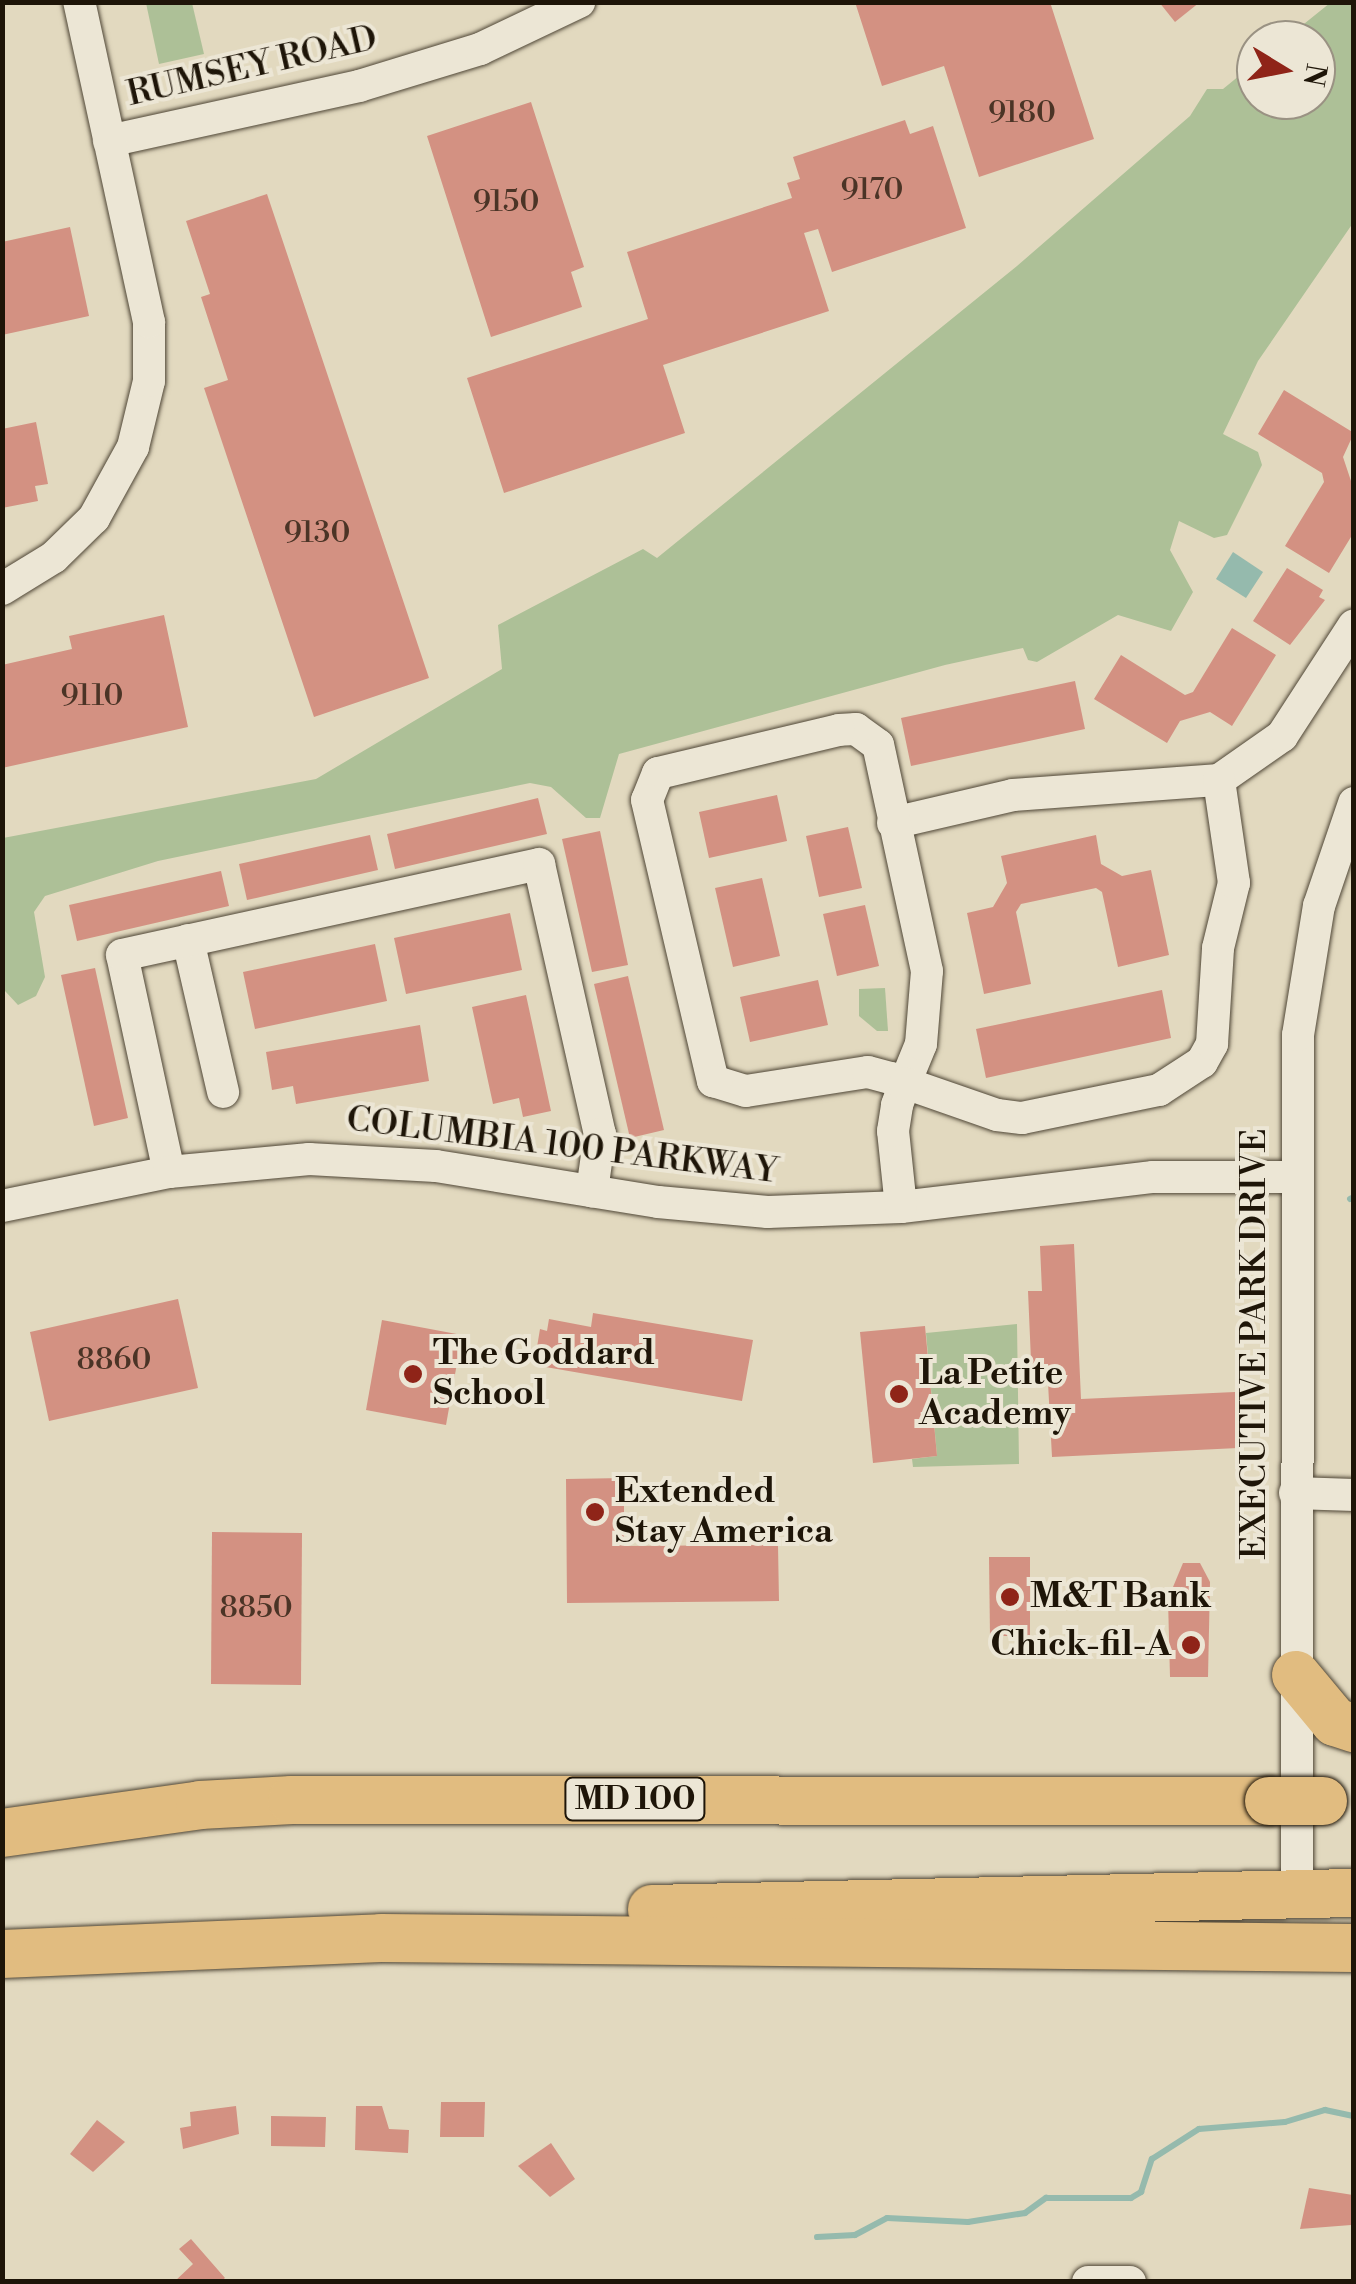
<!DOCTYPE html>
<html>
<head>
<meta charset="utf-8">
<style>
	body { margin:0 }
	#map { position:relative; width:1356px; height:2284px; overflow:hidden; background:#e2d9bf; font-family:"Libre Bodoni",serif }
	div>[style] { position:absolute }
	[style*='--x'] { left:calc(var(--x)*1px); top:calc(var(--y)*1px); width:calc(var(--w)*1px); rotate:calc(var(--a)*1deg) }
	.green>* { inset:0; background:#adc097 }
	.water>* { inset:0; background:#95baad }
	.stream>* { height:6px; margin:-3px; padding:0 3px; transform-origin:3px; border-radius:3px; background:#95baad }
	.building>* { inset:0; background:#d39182 }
	.roads { filter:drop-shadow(0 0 2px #4f4636) drop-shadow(0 0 2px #4f4636) }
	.minor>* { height:32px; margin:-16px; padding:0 16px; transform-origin:16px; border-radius:16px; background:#ece6d5 }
	.highway>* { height:48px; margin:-24px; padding:0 24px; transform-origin:24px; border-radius:24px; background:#e1bc80 }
	.bridges { filter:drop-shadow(0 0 2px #1e1508) drop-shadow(0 0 2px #1e1508) }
	.highway-bridge>* { height:48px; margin:-24px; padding:0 24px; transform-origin:24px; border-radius:24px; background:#e1bc80 }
	.dots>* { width:28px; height:28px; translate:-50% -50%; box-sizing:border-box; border:5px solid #ece6d5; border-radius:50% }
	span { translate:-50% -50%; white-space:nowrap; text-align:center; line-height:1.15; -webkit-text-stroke:8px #ece6d5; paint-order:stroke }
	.number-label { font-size:30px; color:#4b3426 }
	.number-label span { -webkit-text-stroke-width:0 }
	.shield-label span { padding:2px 8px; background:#ece6d5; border:2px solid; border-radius:8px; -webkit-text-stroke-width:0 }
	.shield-label { font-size:32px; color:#1e1508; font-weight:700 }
	.street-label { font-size:35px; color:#1e1508 }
	.poi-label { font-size:35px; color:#1e1508; font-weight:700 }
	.left { translate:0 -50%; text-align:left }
	.right { translate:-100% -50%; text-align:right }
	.frame { position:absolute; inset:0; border:5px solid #1e1508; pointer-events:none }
	.north { position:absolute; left:1236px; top:20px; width:100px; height:100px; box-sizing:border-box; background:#ece6d5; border:2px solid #9a9283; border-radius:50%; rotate:100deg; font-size:28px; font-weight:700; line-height:40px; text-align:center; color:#1e1508 }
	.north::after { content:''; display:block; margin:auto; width:35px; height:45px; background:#8f2418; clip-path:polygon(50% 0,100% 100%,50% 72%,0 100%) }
</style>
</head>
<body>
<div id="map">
	<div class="green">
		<div style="clip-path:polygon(146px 3px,192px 3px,204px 54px,159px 64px)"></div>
		<div style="clip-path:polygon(1330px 3px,1353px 3px,1353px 223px,1258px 361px,1223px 434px,1258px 452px,1262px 465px,1227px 535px,1214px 538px,1179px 521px,1170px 550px,1193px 592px,1171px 631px,1118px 615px,1037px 662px,1028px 660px,1023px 648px,945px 665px,619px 754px,600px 818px,586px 818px,551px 787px,530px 783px,158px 861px,45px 896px,34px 912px,45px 977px,36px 996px,18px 1005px,5px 991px,3px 838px,316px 779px,502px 669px,498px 625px,643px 549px,657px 558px,1017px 266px,1190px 116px,1207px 89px,1223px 89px,1256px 62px,1256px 100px,1316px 100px,1316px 40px,1284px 40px)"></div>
		<div style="clip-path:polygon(885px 988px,888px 1031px,877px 1031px,859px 1016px,859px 989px)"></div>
		<div style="clip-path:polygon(1017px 1324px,1019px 1464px,913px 1467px,912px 1459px,937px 1456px,926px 1333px)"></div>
	</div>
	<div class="water">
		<div style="clip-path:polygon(1233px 552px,1263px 572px,1246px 598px,1216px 579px)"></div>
	</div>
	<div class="stream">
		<div style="--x:1350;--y:1199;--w:4;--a:-27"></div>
		<div style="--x:817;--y:2237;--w:38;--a:-3"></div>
		<div style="--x:855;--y:2235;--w:36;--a:-28"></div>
		<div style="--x:887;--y:2218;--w:81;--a:2.8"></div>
		<div style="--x:968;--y:2222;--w:58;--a:-9"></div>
		<div style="--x:1025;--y:2213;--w:26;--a:-36"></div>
		<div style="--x:1046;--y:2198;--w:85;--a:0"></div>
		<div style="--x:1131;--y:2198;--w:12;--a:-31"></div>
		<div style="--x:1141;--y:2192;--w:35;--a:-72"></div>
		<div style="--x:1152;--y:2159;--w:56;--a:-32.6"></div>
		<div style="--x:1199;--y:2129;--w:86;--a:-4.7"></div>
		<div style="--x:1285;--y:2122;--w:42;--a:-16.7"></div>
		<div style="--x:1325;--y:2110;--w:30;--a:12"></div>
	</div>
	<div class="building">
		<div style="clip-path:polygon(855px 2px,1050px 2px,1094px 139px,979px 177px,944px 66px,882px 86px)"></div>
		<div style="clip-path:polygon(1159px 2px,1200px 2px,1175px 22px)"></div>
		<div style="clip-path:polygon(531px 102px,584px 267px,571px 272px,582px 307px,491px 337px,427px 136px)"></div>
		<div style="clip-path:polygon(905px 120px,910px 134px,933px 126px,966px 228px,832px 272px,818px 229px,804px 233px,829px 311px,663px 365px,685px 433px,504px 493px,467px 378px,648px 319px,627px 252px,792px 198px,787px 183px,800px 179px,793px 157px)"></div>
		<div style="clip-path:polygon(267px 194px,429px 678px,314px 717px,204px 388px,228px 380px,201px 297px,210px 294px,186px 221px)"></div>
		<div style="clip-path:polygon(70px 227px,89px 316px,2px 335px,2px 242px)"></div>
		<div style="clip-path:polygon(1284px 390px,1354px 433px,1343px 457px,1354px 490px,1354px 532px,1329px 573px,1285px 546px,1324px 482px,1322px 473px,1258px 434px)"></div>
		<div style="clip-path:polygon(36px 422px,48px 484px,35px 486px,38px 501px,2px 508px,2px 429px)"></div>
		<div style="clip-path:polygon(1287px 568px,1323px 590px,1319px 597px,1325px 600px,1290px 645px,1253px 621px)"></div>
		<div style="clip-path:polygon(164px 615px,188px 727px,2px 768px,2px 665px,72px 649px,69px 636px)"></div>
		<div style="clip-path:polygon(1232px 628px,1276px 655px,1232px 726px,1210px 712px,1180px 721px,1167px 743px,1094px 699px,1121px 655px,1185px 695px,1193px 692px)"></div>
		<div style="clip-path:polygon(1075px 681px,1085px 729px,911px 766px,901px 718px)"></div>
		<div style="clip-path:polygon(777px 795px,787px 841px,709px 858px,699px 812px)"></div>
		<div style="clip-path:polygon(538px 798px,547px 834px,395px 869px,387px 834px)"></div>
		<div style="clip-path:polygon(848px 827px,862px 888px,819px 897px,806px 836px)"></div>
		<div style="clip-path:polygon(600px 831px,628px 965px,592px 972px,562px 839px)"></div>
		<div style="clip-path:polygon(370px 835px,378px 870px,247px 900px,239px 864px)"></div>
		<div style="clip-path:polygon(1096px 835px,1101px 864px,1122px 876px,1151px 870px,1169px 955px,1118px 967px,1102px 892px,1096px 888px,1021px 904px,1016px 912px,1031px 984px,984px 994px,967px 913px,993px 907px,1007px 883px,1001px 856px)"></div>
		<div style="clip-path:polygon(221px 871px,229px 906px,77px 941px,69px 905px)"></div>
		<div style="clip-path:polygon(762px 878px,780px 956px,733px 967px,715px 888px)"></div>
		<div style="clip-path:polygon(865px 905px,879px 966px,837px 976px,823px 914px)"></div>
		<div style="clip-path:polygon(510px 913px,522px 970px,406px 994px,394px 938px)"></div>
		<div style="clip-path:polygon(375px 944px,387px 1001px,255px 1029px,243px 972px)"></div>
		<div style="clip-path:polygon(95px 968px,128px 1118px,94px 1126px,61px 975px)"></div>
		<div style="clip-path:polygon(628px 976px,664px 1130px,630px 1138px,594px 984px)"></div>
		<div style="clip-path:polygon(818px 980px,828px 1025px,750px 1042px,740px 997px)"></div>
		<div style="clip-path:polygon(1162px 990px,1171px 1038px,986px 1078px,976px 1029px)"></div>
		<div style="clip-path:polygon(526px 995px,551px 1111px,523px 1117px,519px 1098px,493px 1104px,472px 1007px)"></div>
		<div style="clip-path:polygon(420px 1025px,429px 1081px,296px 1104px,293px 1086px,272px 1090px,266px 1052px)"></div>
		<div style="clip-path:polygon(1074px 1244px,1081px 1399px,1235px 1392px,1238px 1448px,1052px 1457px,1048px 1383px,1032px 1384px,1028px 1291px,1042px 1291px,1040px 1246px)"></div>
		<div style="clip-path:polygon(178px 1299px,198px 1388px,49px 1421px,30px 1332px)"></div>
		<div style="clip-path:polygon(593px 1313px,753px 1340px,742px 1401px,534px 1365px,540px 1329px,547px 1331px,549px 1319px,591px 1327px)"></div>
		<div style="clip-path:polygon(382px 1320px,462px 1335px,446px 1425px,366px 1410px)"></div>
		<div style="clip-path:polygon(925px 1326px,937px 1456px,873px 1463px,860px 1332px)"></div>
		<div style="clip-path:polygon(624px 1478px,624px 1546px,778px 1545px,779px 1601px,567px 1603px,566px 1479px)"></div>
		<div style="clip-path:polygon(212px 1532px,302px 1533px,301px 1685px,211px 1684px)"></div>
		<div style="clip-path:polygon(989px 1557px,1030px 1557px,1030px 1636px,990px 1636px)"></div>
		<div style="clip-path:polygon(1183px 1563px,1200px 1563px,1210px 1582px,1208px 1677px,1170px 1677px,1168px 1599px)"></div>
		<div style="clip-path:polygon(441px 2102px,485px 2102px,484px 2137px,440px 2137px)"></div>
		<div style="clip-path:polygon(236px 2106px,239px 2134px,183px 2149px,180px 2128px,191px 2126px,190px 2112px)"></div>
		<div style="clip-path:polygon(356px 2106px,382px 2106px,389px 2129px,409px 2130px,408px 2153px,355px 2150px)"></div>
		<div style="clip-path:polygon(271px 2116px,326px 2117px,325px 2147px,271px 2146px)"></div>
		<div style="clip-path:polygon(97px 2120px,125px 2142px,93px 2172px,70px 2154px)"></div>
		<div style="clip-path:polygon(551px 2143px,575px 2179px,550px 2197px,518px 2166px)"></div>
		<div style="clip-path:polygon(1309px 2188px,1353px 2195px,1351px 2225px,1300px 2229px)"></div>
		<div style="clip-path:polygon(191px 2239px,225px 2278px,220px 2282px,174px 2282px,193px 2264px,179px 2249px)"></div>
	</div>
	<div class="roads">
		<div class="minor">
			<div style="--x:109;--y:141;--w:256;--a:-12.4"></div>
			<div style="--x:359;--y:86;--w:127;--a:-17"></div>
			<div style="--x:480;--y:49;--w:110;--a:-25.4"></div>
			<div style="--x:2;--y:589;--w:61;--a:-31.6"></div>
			<div style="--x:54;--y:557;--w:56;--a:-44.3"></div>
			<div style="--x:94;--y:518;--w:81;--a:-61.2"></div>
			<div style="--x:133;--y:447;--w:68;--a:-76.4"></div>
			<div style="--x:149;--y:381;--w:59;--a:-90"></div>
			<div style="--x:149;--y:322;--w:328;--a:-102.3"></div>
			<div style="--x:893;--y:823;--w:123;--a:-13.1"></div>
			<div style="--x:1013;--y:795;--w:207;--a:-4.2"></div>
			<div style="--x:1219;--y:780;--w:77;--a:-34.9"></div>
			<div style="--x:1282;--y:736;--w:132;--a:-57"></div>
			<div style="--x:188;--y:940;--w:156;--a:77"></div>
			<div style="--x:169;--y:1172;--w:222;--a:-102.2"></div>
			<div style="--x:122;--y:955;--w:427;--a:-12.3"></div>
			<div style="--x:539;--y:864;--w:277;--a:77.3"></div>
			<div style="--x:600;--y:1134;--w:58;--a:98"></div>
			<div style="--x:2;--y:1206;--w:170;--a:-11.5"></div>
			<div style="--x:169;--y:1172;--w:141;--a:-5.3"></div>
			<div style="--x:309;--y:1159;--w:127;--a:3.2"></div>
			<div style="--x:436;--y:1166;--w:225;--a:9.2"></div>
			<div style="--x:658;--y:1202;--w:110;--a:5.2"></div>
			<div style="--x:768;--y:1212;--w:133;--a:-2.2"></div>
			<div style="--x:901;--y:1207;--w:254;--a:-6.8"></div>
			<div style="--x:1153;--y:1177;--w:141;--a:0"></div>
			<div style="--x:901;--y:1207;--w:76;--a:-96"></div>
			<div style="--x:893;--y:1131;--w:26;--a:-81"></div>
			<div style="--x:897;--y:1105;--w:23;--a:-70"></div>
			<div style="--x:905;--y:1083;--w:42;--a:-67.7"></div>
			<div style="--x:921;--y:1044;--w:73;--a:-85.3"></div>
			<div style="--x:927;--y:971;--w:231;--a:-102.2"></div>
			<div style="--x:878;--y:745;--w:27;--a:-144"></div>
			<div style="--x:856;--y:729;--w:17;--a:177"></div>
			<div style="--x:839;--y:730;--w:186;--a:166.6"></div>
			<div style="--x:658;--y:773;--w:29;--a:112"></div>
			<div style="--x:647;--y:800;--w:289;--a:76.8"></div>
			<div style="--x:713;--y:1081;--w:34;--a:17"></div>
			<div style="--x:746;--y:1091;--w:123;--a:-8.9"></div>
			<div style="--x:868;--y:1072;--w:24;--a:15"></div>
			<div style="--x:891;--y:1078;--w:15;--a:20"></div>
			<div style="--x:905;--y:1083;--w:97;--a:19.2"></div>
			<div style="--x:997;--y:1115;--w:25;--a:7"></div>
			<div style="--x:1022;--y:1118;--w:140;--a:-11.6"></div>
			<div style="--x:1159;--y:1090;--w:51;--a:-33.1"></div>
			<div style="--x:1202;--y:1062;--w:21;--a:-61"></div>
			<div style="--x:1212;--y:1044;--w:96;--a:-86.4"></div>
			<div style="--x:1218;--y:948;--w:67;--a:-76.2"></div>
			<div style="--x:1234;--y:883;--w:104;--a:-98.3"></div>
			<div style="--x:1295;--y:1493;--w:59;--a:1.9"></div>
			<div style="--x:1297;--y:1893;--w:858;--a:-89.93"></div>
			<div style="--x:1298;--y:1035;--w:131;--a:-80.8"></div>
			<div style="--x:1319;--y:906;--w:109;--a:-71.2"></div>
			<div style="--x:1088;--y:2282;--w:42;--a:0"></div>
		</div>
		<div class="highway">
			<div style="--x:1296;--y:1675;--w:61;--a:50.3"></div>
			<div style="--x:1335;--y:1722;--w:20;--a:18"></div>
			<div style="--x:2;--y:1833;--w:200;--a:-8"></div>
			<div style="--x:200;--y:1805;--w:92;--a:-3.1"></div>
			<div style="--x:292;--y:1800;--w:977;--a:0.06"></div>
			<div style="--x:652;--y:1909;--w:702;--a:-1.31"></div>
			<div style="--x:2;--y:1954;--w:379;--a:-2.4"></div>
			<div style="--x:381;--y:1938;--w:973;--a:0.59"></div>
		</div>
	</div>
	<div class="bridges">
		<div class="highway-bridge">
			<div style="--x:1269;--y:1801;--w:54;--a:0"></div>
		</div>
	</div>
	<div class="dots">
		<div style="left:413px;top:1374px;background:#8f2418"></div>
		<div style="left:899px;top:1394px;background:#8f2418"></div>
		<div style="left:595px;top:1512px;background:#8f2418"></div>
		<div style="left:1010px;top:1597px;background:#8f2418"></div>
		<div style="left:1191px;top:1645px;background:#8f2418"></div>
	</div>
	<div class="number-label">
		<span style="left:1022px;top:113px">9180</span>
		<span style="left:872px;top:190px">9170</span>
		<span style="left:506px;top:202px">9150</span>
		<span style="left:317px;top:533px">9130</span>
		<span style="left:92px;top:696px">9110</span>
		<span style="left:114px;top:1360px">8860</span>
		<span style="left:256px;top:1608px">8850</span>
	</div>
	<div class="shield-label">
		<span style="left:635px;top:1799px">MD 100</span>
	</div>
	<div class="street-label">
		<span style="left:252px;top:67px;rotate:-13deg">RUMSEY ROAD</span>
		<span style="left:562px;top:1146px;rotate:7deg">COLUMBIA 100 PARKWAY</span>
		<span style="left:1255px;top:1344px;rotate:-90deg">EXECUTIVE PARK DRIVE</span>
	</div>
	<div class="poi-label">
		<span class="left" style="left:433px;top:1374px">The Goddard<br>School</span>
		<span class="left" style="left:919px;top:1394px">La Petite<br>Academy</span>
		<span class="left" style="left:615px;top:1512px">Extended<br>Stay America</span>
		<span class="left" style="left:1030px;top:1597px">M&amp;T Bank</span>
		<span class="right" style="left:1171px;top:1645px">Chick-fil-A</span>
	</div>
	<div class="frame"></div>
	<div class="north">N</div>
</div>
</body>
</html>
